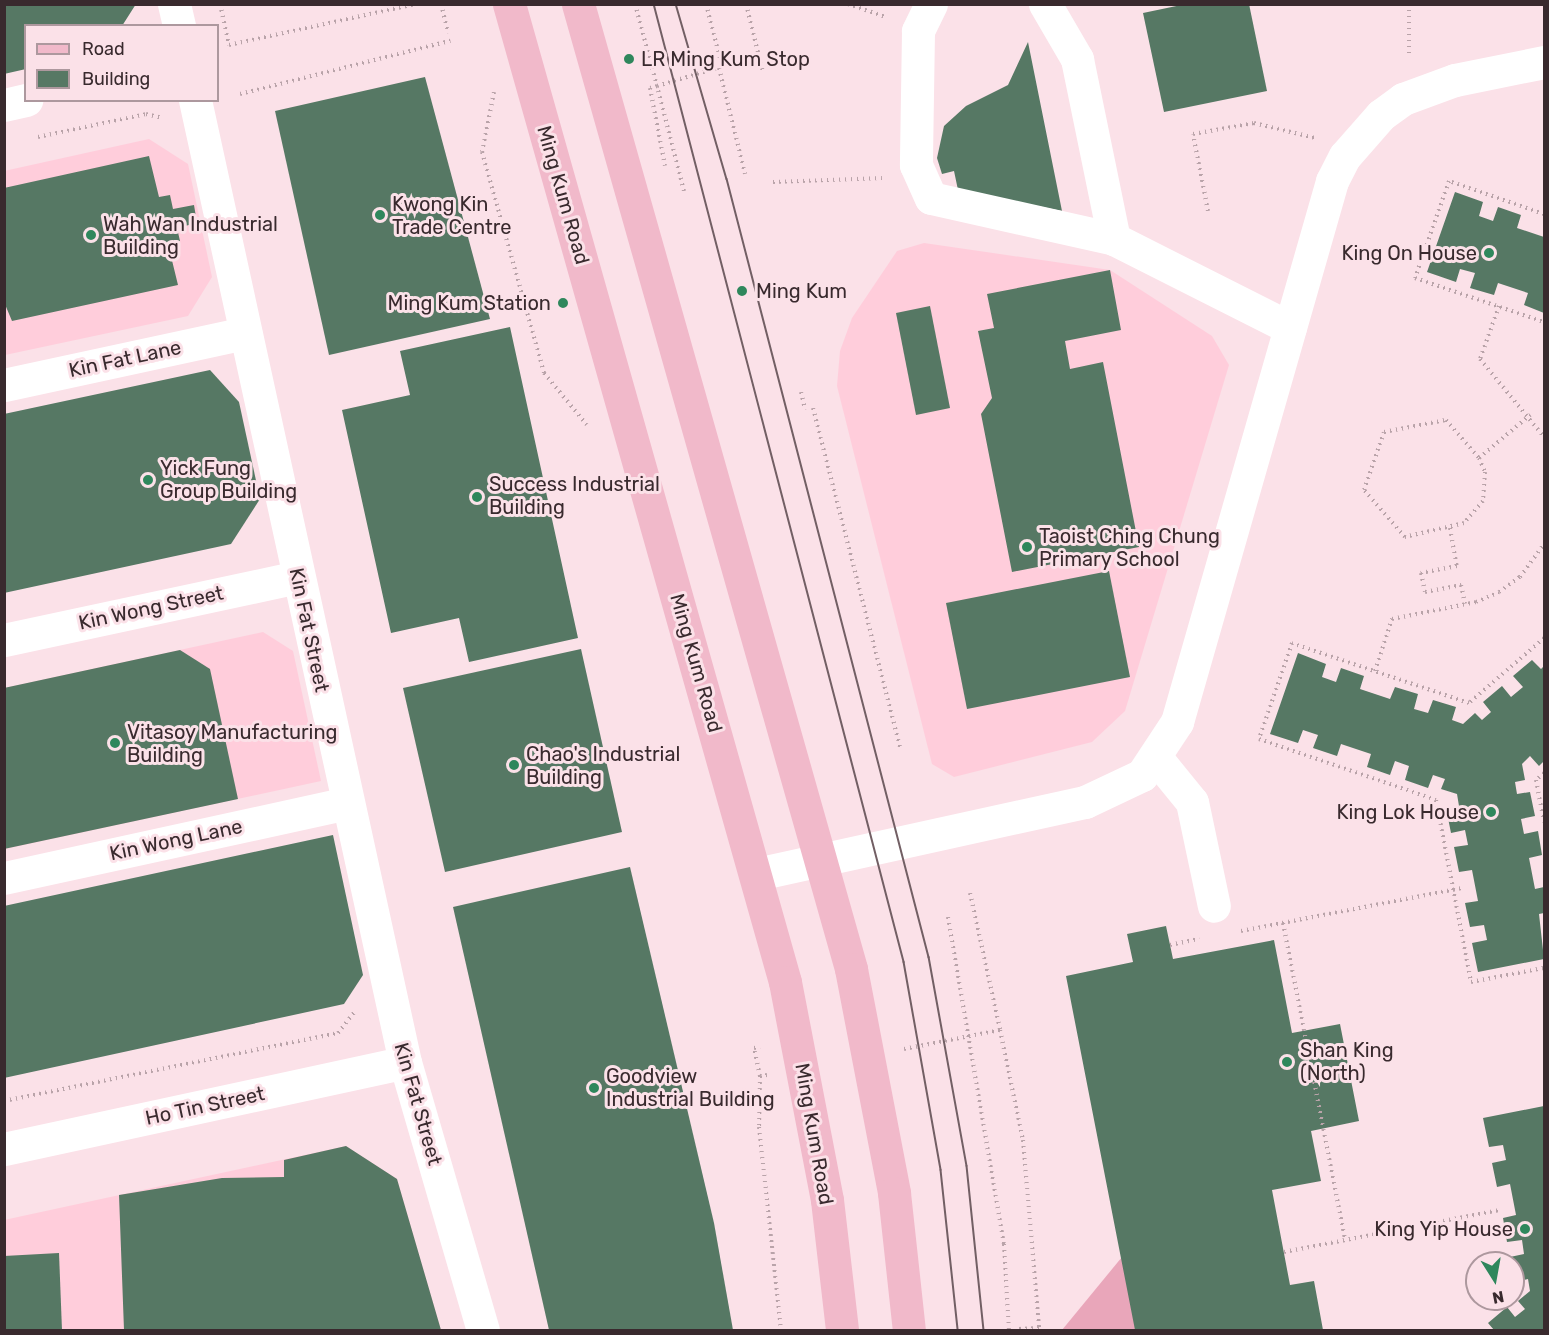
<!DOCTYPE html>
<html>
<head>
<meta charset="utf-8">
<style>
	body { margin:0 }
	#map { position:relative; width:1549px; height:1335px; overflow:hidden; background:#fbe1e8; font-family:Rubik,sans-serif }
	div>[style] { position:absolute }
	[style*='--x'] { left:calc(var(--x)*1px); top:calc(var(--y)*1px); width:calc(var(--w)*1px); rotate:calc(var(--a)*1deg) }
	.built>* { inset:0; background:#ffcddb }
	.green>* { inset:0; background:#e9a6ba }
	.building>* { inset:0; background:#567864 }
	.path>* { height:4px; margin-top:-2px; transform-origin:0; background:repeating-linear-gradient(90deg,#b9a3a9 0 1.5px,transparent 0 6px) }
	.minor>* { height:33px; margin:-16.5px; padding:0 16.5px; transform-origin:16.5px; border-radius:16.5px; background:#fff }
	.major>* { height:33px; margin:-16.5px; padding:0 16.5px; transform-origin:16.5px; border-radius:16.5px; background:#f1b9ca }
	.tram>* { height:1.5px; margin:-0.75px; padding:0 0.75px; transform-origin:0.75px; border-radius:0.75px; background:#725f64 }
	.dots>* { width:16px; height:16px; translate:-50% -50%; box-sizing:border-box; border:3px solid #fbe1e8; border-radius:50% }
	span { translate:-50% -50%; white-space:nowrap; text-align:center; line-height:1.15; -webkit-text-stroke:6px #fbe1e8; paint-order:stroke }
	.poi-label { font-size:20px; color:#392a2e }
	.left { translate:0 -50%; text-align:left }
	.right { translate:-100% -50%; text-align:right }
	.street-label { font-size:20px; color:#392a2e }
	.frame { position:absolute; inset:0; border:6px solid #392a2e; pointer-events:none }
	.legend { position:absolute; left:24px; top:24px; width:195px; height:78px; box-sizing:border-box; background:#fbe1e8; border:2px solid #ad989e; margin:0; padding:8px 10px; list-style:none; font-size:18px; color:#392a2e }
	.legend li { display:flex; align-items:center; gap:12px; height:30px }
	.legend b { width:30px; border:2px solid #ad989e }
	.north { position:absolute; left:1465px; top:1251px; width:60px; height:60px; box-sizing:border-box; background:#fbe1e8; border:2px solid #ad989e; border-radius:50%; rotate:169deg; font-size:16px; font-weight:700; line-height:24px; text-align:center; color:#392a2e }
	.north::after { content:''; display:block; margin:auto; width:21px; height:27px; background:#2f875c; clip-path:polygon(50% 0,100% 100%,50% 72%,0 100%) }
</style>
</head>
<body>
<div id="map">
	<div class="built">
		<div style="clip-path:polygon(149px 139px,188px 164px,212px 277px,188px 316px,5px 355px,4px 171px)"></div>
		<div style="clip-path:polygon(924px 243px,1110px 270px,1212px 336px,1229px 365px,1125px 711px,1092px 742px,954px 777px,932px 764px,837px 386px,840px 351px,852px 318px,897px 251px)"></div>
		<div style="clip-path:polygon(263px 632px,293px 651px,321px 781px,5px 849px,4px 688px)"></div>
		<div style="clip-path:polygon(346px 1146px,397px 1179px,441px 1330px,5px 1330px,4px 1220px)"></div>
	</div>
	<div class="green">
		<div style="clip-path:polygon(1122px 1257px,1136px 1330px,1062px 1330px)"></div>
	</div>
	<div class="building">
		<div style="clip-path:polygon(4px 4px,136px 4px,122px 26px,26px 26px,26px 69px,4px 74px)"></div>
		<div style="clip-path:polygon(1186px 4px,1249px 4px,1267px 91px,1164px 112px,1143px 13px)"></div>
		<div style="clip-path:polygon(1028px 42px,1062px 211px,958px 190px,954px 171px,942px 174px,937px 158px,944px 126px,966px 106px,1008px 85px)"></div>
		<div style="clip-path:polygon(425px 77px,490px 319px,329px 355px,275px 111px)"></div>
		<div style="clip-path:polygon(149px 156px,159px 197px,170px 195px,173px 209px,194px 205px,197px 223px,177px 228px,180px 241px,168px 244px,178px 285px,12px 321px,4px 302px,4px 188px)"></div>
		<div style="clip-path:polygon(1455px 192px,1483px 202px,1479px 216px,1493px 221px,1498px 207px,1521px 215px,1517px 228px,1544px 237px,1544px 313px,1524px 305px,1528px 293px,1498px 283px,1494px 295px,1470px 288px,1475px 273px,1460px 269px,1456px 282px,1427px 272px)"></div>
		<div style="clip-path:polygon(1110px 270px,1121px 330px,1065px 341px,1070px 369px,1103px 362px,1139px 547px,1012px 572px,981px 414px,992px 398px,978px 331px,994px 328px,987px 294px)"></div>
		<div style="clip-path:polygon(930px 306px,950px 408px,916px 415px,896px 313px)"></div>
		<div style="clip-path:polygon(510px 327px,578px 638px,469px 662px,459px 618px,391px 633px,342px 410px,410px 395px,400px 351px)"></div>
		<div style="clip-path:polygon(210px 370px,239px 402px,260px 499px,231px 544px,4px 593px,4px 414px)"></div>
		<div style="clip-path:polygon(1109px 571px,1130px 677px,967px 709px,946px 603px)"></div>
		<div style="clip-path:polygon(581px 649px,622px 832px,445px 872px,403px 688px)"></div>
		<div style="clip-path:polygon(180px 650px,210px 669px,238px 799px,4px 849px,4px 688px)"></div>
		<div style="clip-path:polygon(1298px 653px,1326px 664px,1322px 677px,1336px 682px,1341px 668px,1364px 676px,1360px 689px,1390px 699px,1395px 687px,1418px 694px,1414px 709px,1428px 713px,1433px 700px,1456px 707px,1452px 720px,1463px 724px,1475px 713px,1482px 720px,1491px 712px,1483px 702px,1502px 686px,1511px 697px,1523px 687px,1513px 676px,1532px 660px,1541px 669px,1544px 666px,1544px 761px,1539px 766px,1530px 756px,1522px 764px,1525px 780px,1515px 782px,1517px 794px,1530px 792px,1535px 816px,1521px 819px,1524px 834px,1538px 831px,1542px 855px,1529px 858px,1535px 889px,1544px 887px,1544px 913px,1539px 914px,1544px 959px,1478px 972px,1472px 943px,1487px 940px,1484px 925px,1470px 927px,1465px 903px,1478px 901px,1472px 870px,1459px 872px,1454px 847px,1468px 845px,1465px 830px,1451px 833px,1446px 808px,1459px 806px,1457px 794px,1441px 789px,1445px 779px,1433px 775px,1428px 788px,1405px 780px,1409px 766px,1395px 761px,1390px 775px,1367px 767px,1371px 754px,1341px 744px,1337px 756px,1313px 748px,1318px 735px,1303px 730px,1298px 743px,1270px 734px)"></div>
		<div style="clip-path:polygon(333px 835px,363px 975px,344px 1004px,4px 1078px,4px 906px)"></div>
		<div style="clip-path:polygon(630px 867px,714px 1223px,733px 1330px,549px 1330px,453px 907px)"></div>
		<div style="clip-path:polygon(1166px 926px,1173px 959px,1274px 940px,1292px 1033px,1340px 1024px,1359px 1121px,1311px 1131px,1321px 1181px,1272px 1190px,1290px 1285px,1314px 1281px,1323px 1330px,1135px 1330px,1066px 976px,1133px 962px,1127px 934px)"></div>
		<div style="clip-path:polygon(1544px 1106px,1544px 1330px,1494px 1330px,1488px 1323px,1507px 1307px,1515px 1317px,1525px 1309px,1518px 1301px,1530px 1291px,1528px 1279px,1515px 1282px,1510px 1257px,1524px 1254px,1522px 1240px,1507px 1242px,1503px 1218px,1516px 1215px,1510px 1184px,1497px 1187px,1492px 1163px,1506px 1160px,1503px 1145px,1489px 1147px,1483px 1118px)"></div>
		<div style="clip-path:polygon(346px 1146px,397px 1179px,441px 1330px,124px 1330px,119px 1195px,222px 1178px,284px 1177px,284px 1160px)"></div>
		<div style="clip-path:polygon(59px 1253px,62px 1330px,4px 1330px,4px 1256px)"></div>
	</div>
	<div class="path">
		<div style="--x:220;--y:4;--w:42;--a:77.6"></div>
		<div style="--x:229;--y:45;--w:190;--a:-12.4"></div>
		<div style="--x:441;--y:4;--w:30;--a:76"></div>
		<div style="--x:635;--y:4;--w:85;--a:75"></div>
		<div style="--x:657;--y:86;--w:7;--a:164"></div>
		<div style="--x:650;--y:88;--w:79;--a:79.1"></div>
		<div style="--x:706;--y:4;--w:64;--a:75.5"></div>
		<div style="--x:746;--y:4;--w:70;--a:76"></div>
		<div style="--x:848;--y:4;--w:39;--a:19"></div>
		<div style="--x:1409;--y:4;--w:54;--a:90"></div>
		<div style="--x:719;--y:68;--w:109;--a:76.2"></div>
		<div style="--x:494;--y:92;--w:61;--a:101.3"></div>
		<div style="--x:482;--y:152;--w:230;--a:74.3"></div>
		<div style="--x:544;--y:373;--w:67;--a:50.4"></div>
		<div style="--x:240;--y:94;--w:217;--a:-14.2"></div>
		<div style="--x:38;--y:137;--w:110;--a:-12"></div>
		<div style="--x:146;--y:114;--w:17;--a:13"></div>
		<div style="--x:773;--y:182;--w:109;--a:-2.1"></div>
		<div style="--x:684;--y:191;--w:108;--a:-104.4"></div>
		<div style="--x:657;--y:86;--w:90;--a:-16.8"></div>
		<div style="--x:1208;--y:211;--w:78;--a:-101"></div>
		<div style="--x:1193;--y:134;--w:62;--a:-10.2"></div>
		<div style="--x:1254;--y:123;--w:63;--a:13.8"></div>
		<div style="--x:1544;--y:214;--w:101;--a:-160.8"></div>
		<div style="--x:1449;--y:181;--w:103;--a:109.3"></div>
		<div style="--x:1415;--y:278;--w:136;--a:18.8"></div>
		<div style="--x:1499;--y:306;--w:56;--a:109.7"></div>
		<div style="--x:1480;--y:359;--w:101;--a:50.6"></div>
		<div style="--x:801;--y:392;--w:18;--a:77"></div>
		<div style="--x:813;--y:408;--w:351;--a:75.6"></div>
		<div style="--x:1446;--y:420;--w:50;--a:49"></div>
		<div style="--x:1479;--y:458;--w:15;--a:67"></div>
		<div style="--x:1485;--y:472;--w:29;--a:94"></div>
		<div style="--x:1483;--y:501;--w:29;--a:131"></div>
		<div style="--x:1464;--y:523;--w:61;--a:166.7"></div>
		<div style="--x:1405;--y:537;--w:62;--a:-131.1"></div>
		<div style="--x:1364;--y:490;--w:61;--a:-71"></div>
		<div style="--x:1384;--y:432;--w:63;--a:-11"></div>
		<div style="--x:1479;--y:458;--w:67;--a:-40.1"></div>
		<div style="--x:1450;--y:528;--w:39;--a:80"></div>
		<div style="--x:1457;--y:566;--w:37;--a:169"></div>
		<div style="--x:1421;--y:573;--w:19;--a:78"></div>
		<div style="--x:1425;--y:592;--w:37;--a:-11"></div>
		<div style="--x:1461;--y:585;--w:19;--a:78"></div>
		<div style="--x:1544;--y:638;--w:99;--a:139.1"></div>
		<div style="--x:1469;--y:703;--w:187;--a:-161.3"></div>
		<div style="--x:1292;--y:643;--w:102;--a:109"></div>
		<div style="--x:1259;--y:739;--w:187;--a:19"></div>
		<div style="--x:1436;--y:800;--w:185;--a:79.1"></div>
		<div style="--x:1471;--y:982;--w:74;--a:-10.9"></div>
		<div style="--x:1375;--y:671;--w:55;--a:-71.9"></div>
		<div style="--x:1392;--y:619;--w:86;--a:-11.4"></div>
		<div style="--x:1476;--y:602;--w:25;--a:-23"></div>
		<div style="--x:1499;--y:592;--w:26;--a:-36"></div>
		<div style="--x:1520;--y:577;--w:41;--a:-54"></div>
		<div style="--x:1544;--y:773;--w:11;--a:139"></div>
		<div style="--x:1536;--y:780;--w:43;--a:79.2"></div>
		<div style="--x:970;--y:893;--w:140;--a:77.6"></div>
		<div style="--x:948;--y:917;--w:332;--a:80.3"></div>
		<div style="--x:1004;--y:1244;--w:86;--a:86.7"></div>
		<div style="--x:1283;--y:923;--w:323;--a:78.9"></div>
		<div style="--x:1241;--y:931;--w:225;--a:-11"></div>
		<div style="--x:1170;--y:945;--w:30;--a:-12"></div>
		<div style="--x:904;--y:1049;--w:98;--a:-11.2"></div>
		<div style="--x:1000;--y:1030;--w:112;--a:78.2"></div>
		<div style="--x:1023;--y:1140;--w:189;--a:85.1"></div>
		<div style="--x:1039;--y:1328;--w:21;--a:177"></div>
		<div style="--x:767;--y:1075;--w:7;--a:172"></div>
		<div style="--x:760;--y:1076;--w:51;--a:91.1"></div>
		<div style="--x:759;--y:1127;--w:204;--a:83.8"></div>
		<div style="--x:760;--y:1076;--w:29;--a:-102"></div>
		<div style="--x:754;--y:1048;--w:6;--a:-9"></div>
		<div style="--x:4;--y:1101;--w:341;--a:-11.5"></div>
		<div style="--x:338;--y:1033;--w:28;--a:-52"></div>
		<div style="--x:1284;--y:1252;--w:221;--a:-11"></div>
	</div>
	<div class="minor">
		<div style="--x:174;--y:4;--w:23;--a:77"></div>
		<div style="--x:931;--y:4;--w:30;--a:116"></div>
		<div style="--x:918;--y:31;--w:134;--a:90.9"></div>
		<div style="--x:916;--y:165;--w:36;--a:66"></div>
		<div style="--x:931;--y:198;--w:188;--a:12.6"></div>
		<div style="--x:1114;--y:239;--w:197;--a:26.8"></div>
		<div style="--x:1045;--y:4;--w:64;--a:59.8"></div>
		<div style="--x:1077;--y:59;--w:184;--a:78.4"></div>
		<div style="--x:195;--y:100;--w:985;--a:77.69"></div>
		<div style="--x:405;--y:1062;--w:279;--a:73.8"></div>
		<div style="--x:4;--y:105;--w:23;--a:-13"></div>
		<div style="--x:4;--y:385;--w:247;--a:-12.2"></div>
		<div style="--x:4;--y:640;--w:301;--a:-12.1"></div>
		<div style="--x:1157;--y:759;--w:55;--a:50.9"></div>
		<div style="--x:1192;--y:802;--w:106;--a:78.1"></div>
		<div style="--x:757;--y:874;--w:336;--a:-12.4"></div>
		<div style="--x:1085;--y:802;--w:63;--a:-25.3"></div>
		<div style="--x:1142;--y:775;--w:64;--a:-56.6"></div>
		<div style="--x:1177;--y:722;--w:563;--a:-74.01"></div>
		<div style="--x:1332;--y:181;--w:28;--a:-63"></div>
		<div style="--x:1345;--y:156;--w:55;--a:-48.7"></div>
		<div style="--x:1381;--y:115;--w:27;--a:-36"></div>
		<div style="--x:1403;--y:99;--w:55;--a:-20.1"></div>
		<div style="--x:1455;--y:80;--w:91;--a:-11.4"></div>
		<div style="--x:4;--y:878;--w:351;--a:-12.3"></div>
		<div style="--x:4;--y:1149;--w:410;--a:-12.2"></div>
	</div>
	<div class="major">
		<div style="--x:509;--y:4;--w:1016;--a:74.24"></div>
		<div style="--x:785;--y:982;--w:222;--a:79.1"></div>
		<div style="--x:827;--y:1200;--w:131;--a:83.4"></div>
		<div style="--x:578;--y:4;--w:1003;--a:74.2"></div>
		<div style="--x:851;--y:969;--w:228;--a:79.1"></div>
		<div style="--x:894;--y:1193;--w:138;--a:83.8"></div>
	</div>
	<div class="tram">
		<div style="--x:654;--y:4;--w:990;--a:75.37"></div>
		<div style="--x:904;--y:962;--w:211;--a:79.9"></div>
		<div style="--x:941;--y:1170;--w:161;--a:83.9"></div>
		<div style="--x:676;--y:4;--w:182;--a:73.8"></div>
		<div style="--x:727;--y:179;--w:804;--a:75.45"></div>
		<div style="--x:929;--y:957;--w:212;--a:79.7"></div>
		<div style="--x:967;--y:1166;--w:165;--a:84.1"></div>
	</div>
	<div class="dots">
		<div style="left:629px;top:59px;background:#2f875c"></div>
		<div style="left:380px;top:215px;background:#2f875c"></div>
		<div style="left:91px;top:235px;background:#2f875c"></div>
		<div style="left:1489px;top:253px;background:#2f875c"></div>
		<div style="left:742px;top:291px;background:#2f875c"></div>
		<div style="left:563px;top:303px;background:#2f875c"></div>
		<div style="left:148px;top:480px;background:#2f875c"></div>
		<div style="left:477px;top:497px;background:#2f875c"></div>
		<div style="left:1027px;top:547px;background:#2f875c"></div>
		<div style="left:115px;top:743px;background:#2f875c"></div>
		<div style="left:514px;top:765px;background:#2f875c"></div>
		<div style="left:1491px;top:812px;background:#2f875c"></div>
		<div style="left:1287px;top:1062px;background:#2f875c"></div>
		<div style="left:594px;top:1088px;background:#2f875c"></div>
		<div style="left:1525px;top:1229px;background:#2f875c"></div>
	</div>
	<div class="poi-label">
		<span class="left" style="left:641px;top:59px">LR Ming Kum Stop</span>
		<span class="left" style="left:392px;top:216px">Kwong Kin<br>Trade Centre</span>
		<span class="left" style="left:103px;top:236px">Wah Wan Industrial<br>Building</span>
		<span class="right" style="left:1477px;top:253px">King On House</span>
		<span class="left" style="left:756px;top:291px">Ming Kum</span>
		<span class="right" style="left:551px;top:303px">Ming Kum Station</span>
		<span class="left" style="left:160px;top:480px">Yick Fung<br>Group Building</span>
		<span class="left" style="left:489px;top:496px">Success Industrial<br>Building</span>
		<span class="left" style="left:1039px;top:548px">Taoist Ching Chung<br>Primary School</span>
		<span class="left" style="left:127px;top:744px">Vitasoy Manufacturing<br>Building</span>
		<span class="left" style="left:526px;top:766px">Chao's Industrial<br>Building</span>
		<span class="right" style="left:1479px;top:812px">King Lok House</span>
		<span class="left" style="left:1300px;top:1062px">Shan King<br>(North)</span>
		<span class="left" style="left:606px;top:1088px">Goodview<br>Industrial Building</span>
		<span class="right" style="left:1513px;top:1229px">King Yip House</span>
	</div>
	<div class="street-label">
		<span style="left:563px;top:195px;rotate:74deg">Ming Kum Road</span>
		<span style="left:125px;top:359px;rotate:-12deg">Kin Fat Lane</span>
		<span style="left:151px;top:608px;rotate:-12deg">Kin Wong Street</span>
		<span style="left:309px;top:630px;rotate:78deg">Kin Fat Street</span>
		<span style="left:696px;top:663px;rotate:74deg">Ming Kum Road</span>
		<span style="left:176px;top:840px;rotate:-12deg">Kin Wong Lane</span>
		<span style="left:418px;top:1104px;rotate:74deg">Kin Fat Street</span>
		<span style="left:205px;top:1106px;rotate:-12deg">Ho Tin Street</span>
		<span style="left:814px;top:1134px;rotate:80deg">Ming Kum Road</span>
	</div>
	<div class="frame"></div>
	<ul class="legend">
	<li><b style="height:8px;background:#f1b9ca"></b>Road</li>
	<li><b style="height:16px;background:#567864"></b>Building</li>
	</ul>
	<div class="north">N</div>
</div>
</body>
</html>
